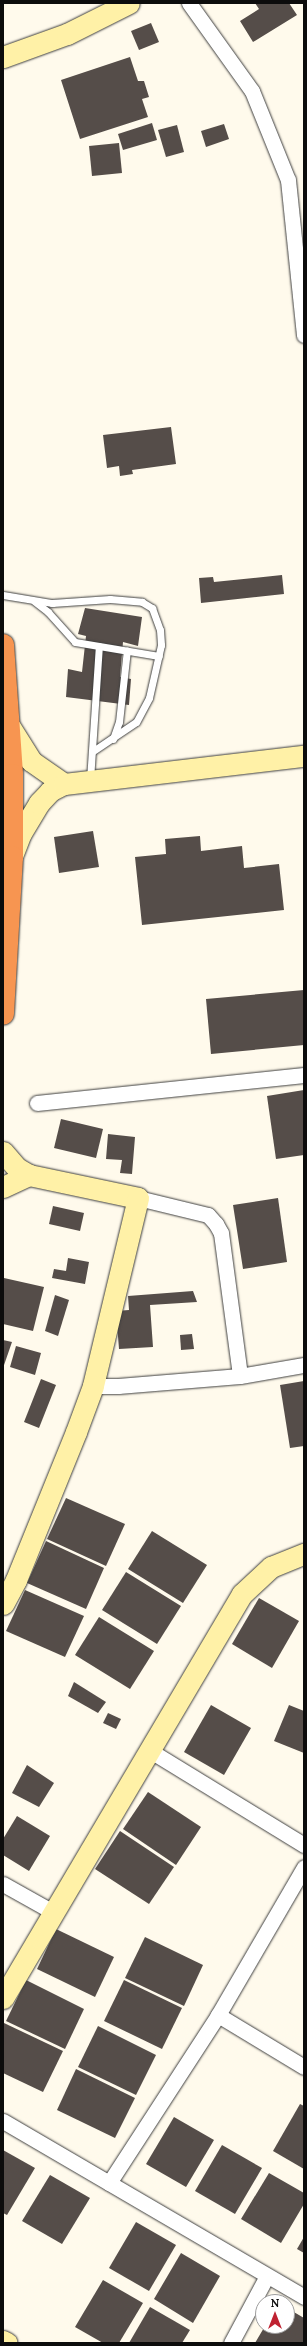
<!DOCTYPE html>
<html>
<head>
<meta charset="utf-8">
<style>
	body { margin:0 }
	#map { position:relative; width:307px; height:2346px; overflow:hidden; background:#fffaec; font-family:Lora,serif }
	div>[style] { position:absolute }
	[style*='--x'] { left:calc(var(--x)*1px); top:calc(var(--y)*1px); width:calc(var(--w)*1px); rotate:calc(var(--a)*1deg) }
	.building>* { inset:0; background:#554d49 }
	.roads { filter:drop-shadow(0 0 1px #3f3f3f) drop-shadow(0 0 1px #3f3f3f) }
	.lane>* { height:7px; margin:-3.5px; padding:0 3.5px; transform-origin:3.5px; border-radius:3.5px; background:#fff }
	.street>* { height:15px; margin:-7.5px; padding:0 7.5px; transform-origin:7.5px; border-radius:7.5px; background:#fff }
	.secondary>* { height:21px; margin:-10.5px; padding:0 10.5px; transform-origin:10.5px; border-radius:10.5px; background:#fff1a7 }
	.highway>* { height:22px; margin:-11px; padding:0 11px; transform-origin:11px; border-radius:11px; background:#f79551 }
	span { translate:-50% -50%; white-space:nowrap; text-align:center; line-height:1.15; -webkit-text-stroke:4px #fff; paint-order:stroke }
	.frame { position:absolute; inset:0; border:4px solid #0c0c0c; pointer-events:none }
	.north { position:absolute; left:255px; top:2294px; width:40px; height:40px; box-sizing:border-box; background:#fff; border:1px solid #9e9e9e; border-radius:50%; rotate:0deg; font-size:11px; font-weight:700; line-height:16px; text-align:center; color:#0c0c0c }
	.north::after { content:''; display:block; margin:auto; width:14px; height:18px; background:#bf2231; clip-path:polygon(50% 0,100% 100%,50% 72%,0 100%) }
</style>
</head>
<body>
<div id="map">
	<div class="building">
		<div style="clip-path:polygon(255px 3px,289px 3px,297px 15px,253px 42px,240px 21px,259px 9px)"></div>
		<div style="clip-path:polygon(151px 23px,159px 42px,139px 50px,131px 31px)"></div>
		<div style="clip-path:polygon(130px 57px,138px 81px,144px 81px,149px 97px,142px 99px,148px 117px,80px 139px,61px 80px)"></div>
		<div style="clip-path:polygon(152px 123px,157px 140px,123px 150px,118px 134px)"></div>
		<div style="clip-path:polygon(224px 124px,229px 139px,206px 147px,201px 131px)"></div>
		<div style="clip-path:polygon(177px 125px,184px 152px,166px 157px,158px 130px)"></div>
		<div style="clip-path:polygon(119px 143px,122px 173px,92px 176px,89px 146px)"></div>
		<div style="clip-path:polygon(171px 427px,176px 464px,132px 470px,133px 474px,120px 476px,119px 466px,107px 468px,103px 435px)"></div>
		<div style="clip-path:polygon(282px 575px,284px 594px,201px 603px,199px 578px,213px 577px,214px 582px)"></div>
		<div style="clip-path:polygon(85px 608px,142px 617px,138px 646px,123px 642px,120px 677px,131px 679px,129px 705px,66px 697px,68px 669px,82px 672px,86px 636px,78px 634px)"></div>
		<div style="clip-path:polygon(93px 831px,99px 867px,59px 873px,54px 837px)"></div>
		<div style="clip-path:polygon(200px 836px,201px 851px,242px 846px,244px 868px,279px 864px,284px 910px,142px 925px,135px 857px,166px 854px,165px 839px)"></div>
		<div style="clip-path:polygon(304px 990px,304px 1045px,211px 1054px,206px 999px)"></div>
		<div style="clip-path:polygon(304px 1090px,304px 1155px,276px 1159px,267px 1096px)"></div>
		<div style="clip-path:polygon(61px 1119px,103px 1129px,96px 1158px,54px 1148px)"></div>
		<div style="clip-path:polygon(108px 1134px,135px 1137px,132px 1174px,120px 1173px,122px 1160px,106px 1159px)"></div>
		<div style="clip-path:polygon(278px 1198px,287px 1262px,243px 1269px,233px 1205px)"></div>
		<div style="clip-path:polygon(53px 1206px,84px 1213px,80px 1231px,49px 1224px)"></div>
		<div style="clip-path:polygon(68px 1258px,89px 1262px,85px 1284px,52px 1278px,54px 1269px,66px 1271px)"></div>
		<div style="clip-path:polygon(4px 1278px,44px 1287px,33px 1331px,3px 1324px)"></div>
		<div style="clip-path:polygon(193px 1291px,197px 1302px,150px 1305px,153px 1347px,119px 1349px,116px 1311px,129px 1310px,128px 1296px)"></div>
		<div style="clip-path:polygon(55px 1295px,69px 1300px,58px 1336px,45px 1331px)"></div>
		<div style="clip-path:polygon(192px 1334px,194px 1349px,181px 1350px,180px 1335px)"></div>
		<div style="clip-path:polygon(3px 1340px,12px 1342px,3px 1368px)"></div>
		<div style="clip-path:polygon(16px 1346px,41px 1353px,35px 1375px,10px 1367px)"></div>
		<div style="clip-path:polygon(41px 1379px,56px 1385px,39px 1428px,24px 1422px)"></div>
		<div style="clip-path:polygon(304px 1381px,304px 1446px,290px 1448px,280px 1385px)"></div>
		<div style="clip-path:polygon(66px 1498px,125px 1524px,106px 1566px,47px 1539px)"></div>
		<div style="clip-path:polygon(152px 1531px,207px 1565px,183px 1603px,128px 1569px)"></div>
		<div style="clip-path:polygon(46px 1541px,104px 1568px,86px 1609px,27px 1583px)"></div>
		<div style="clip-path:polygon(126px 1572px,181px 1606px,157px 1644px,102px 1610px)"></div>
		<div style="clip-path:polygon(25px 1590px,84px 1616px,65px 1657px,6px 1631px)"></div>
		<div style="clip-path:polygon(259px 1598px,299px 1621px,272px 1668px,232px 1644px)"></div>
		<div style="clip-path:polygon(99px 1617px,154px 1651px,130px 1689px,75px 1655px)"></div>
		<div style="clip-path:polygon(74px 1682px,106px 1702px,98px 1713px,68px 1696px)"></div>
		<div style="clip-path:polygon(211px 1705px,251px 1728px,224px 1775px,184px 1752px)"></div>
		<div style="clip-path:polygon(289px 1705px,304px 1711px,304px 1753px,274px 1741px)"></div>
		<div style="clip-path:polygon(108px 1713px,121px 1719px,116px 1729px,103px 1723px)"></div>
		<div style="clip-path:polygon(27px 1765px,54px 1783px,39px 1807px,12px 1793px)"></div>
		<div style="clip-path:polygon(148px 1792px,201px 1827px,176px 1865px,123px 1829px)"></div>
		<div style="clip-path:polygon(17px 1816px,50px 1836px,29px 1871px,3px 1855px,3px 1839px)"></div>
		<div style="clip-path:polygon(120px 1831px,174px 1867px,149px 1904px,95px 1869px)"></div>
		<div style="clip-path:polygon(56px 1929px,114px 1957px,95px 1997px,37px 1969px)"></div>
		<div style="clip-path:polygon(145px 1937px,203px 1965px,184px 2006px,125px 1978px)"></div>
		<div style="clip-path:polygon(26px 1980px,84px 2009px,65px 2049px,6px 2021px)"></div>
		<div style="clip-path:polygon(124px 1980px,182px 2008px,162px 2049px,104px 2021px)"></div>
		<div style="clip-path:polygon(4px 2023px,63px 2051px,43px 2092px,3px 2073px)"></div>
		<div style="clip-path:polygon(98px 2026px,156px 2055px,136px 2095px,78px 2067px)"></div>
		<div style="clip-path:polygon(76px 2069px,135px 2098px,115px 2138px,57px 2110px)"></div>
		<div style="clip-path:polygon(300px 2104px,304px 2106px,304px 2169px,273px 2151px)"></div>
		<div style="clip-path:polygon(174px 2117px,214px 2140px,186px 2187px,146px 2164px)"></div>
		<div style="clip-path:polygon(222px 2145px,262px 2168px,235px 2214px,195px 2191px)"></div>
		<div style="clip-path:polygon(3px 2150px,35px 2168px,7px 2215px,3px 2213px)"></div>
		<div style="clip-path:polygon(269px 2173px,304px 2193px,304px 2204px,281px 2243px,241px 2219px)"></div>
		<div style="clip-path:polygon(50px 2175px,90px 2198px,62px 2244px,22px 2221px)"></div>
		<div style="clip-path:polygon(136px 2222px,176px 2245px,149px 2291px,109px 2268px)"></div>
		<div style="clip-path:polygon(304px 2237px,304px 2253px,297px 2249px)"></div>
		<div style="clip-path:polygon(181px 2253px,220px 2276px,193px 2323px,154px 2299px)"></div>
		<div style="clip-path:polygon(103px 2280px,143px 2303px,119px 2343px,103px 2343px,75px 2327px)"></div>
		<div style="clip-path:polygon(150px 2307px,190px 2330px,182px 2343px,129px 2343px)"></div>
		<div style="clip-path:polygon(287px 2308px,304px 2318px,304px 2343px,255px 2343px,265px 2326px,287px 2326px)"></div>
	</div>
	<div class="roads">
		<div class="lane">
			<div style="--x:3;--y:595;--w:50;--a:9.3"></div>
			<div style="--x:52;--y:603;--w:58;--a:-3.9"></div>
			<div style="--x:110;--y:599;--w:32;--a:5"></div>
			<div style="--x:142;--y:602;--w:12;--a:31"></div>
			<div style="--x:152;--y:608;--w:23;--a:70"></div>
			<div style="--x:160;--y:630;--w:15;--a:86"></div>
			<div style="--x:161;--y:645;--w:54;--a:102.8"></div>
			<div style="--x:149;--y:698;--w:27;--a:118"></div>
			<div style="--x:136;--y:722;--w:52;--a:146"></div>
			<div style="--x:34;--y:601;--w:18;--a:38"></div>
			<div style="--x:48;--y:612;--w:40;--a:48"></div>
			<div style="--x:75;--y:642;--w:85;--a:9.5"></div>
			<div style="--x:113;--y:739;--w:18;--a:-71"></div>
			<div style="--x:119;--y:722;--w:72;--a:-83.7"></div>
			<div style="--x:90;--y:780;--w:134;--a:-86.2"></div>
		</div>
		<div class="street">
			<div style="--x:189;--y:3;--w:108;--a:54.4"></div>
			<div style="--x:252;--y:91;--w:96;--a:68"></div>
			<div style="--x:288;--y:180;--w:156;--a:84.1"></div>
			<div style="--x:37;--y:1103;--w:268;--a:-6"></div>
			<div style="--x:138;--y:1198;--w:72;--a:13.7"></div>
			<div style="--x:208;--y:1215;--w:12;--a:48"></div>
			<div style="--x:216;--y:1224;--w:10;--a:61"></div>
			<div style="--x:221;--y:1233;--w:144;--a:82.4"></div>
			<div style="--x:240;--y:1376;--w:65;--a:-9.8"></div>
			<div style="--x:93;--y:1386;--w:25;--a:0"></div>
			<div style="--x:118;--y:1386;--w:122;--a:-4.7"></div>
			<div style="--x:149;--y:1750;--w:182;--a:31.5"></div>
			<div style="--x:3;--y:1884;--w:57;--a:29.2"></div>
			<div style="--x:218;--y:2015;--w:100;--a:31.2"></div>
			<div style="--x:3;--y:2121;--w:349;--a:30.3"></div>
			<div style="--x:109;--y:2183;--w:200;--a:-57"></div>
			<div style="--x:218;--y:2015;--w:171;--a:-59.8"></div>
			<div style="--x:231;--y:2343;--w:76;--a:-61.8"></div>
		</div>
		<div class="secondary">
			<div style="--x:3;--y:57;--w:68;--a:-19.8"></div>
			<div style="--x:67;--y:34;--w:69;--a:-26.6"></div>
			<div style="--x:10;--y:727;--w:40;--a:58"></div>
			<div style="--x:31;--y:761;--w:40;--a:34.9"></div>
			<div style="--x:12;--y:856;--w:25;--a:-69"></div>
			<div style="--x:21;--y:833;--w:35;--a:-59"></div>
			<div style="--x:39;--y:803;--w:16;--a:-47"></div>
			<div style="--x:50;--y:791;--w:16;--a:-27"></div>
			<div style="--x:64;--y:784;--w:242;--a:-6.7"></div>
			<div style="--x:3;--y:1152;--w:21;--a:49"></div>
			<div style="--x:17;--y:1168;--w:14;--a:30"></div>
			<div style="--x:29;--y:1175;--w:111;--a:11.9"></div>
			<div style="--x:138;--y:1198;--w:193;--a:103.5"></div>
			<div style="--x:93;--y:1386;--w:49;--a:110.3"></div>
			<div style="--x:76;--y:1432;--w:160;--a:112.1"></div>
			<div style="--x:16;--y:1580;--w:27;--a:118"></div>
			<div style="--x:3;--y:1187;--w:29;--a:-25"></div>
			<div style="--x:3;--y:1998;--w:469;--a:-59.4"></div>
			<div style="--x:242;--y:1594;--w:40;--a:-43"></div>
			<div style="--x:271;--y:1567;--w:35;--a:-22"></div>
			<div style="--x:3;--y:2341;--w:4;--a:27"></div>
		</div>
		<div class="highway">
			<div style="--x:3;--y:645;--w:130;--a:86"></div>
			<div style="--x:12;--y:775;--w:82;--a:90"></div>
			<div style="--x:12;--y:857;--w:157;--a:93.3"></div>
		</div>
	</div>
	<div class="frame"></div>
	<div class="north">N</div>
</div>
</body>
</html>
